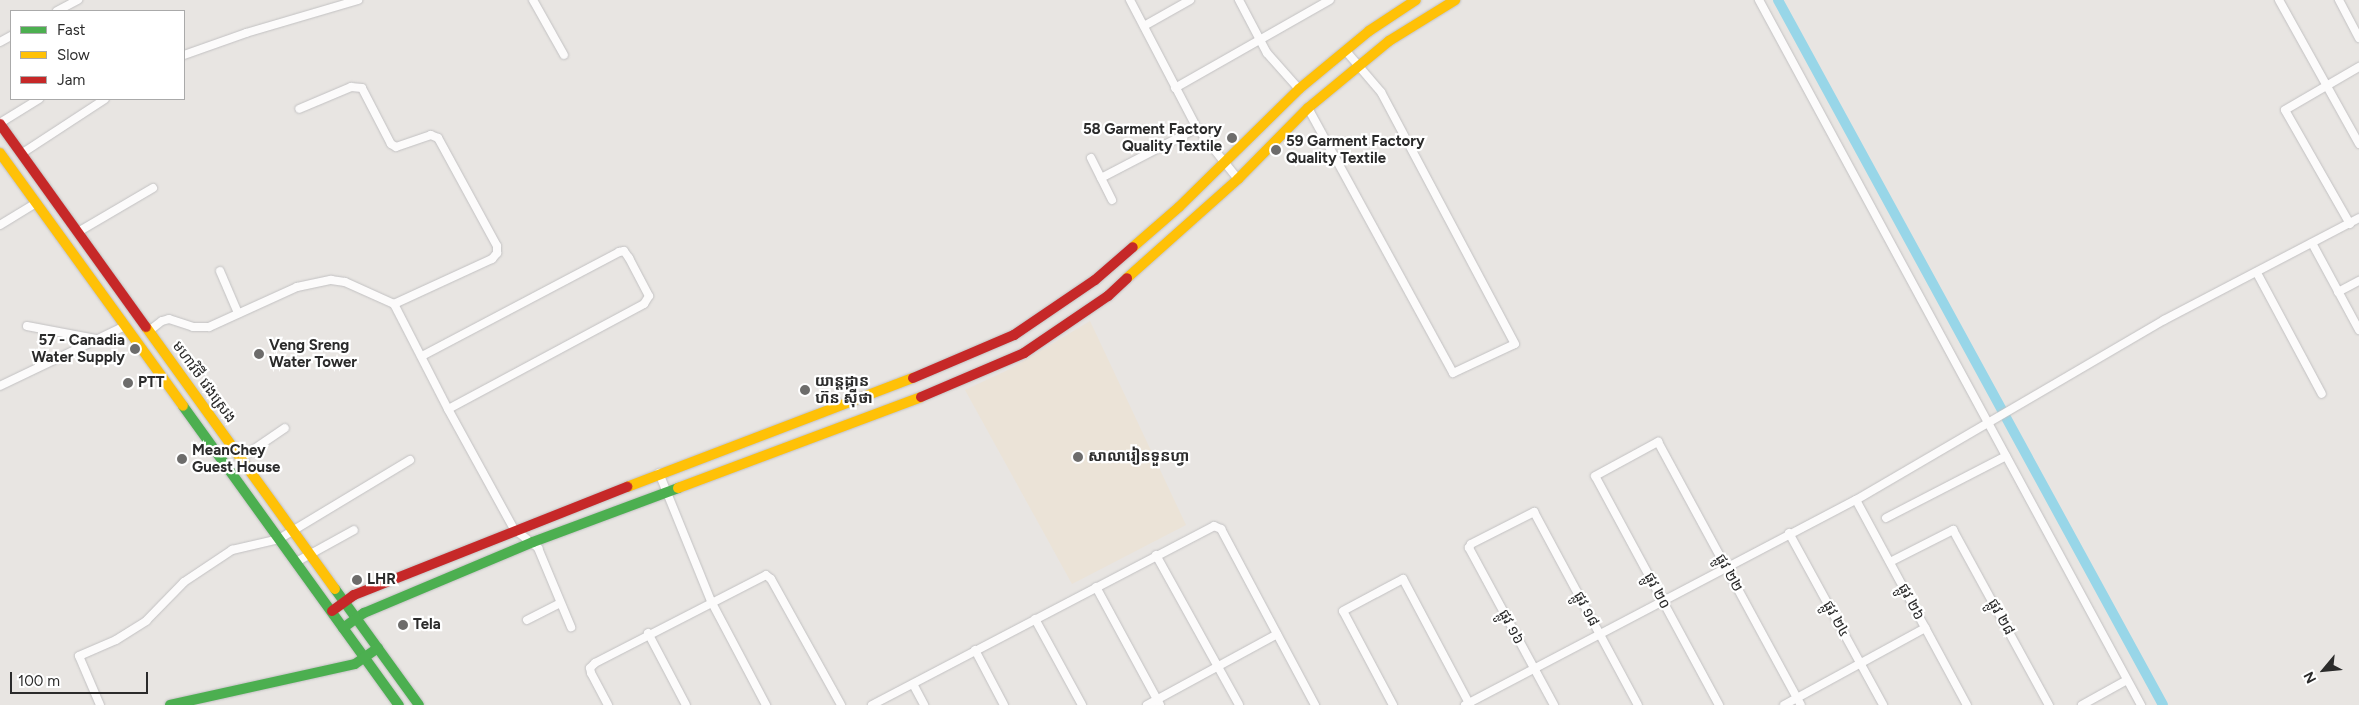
<!DOCTYPE html>
<html>
<head>
<meta charset="utf-8">
<style>
	body { margin:0 }
	#map { position:relative; width:2359px; height:705px; overflow:hidden; background:#e8e5e2; font-family:Figtree,"Noto Sans Khmer",sans-serif }
	div>[style] { position:absolute }
	[style*='--x'] { left:calc(var(--x)*1px); top:calc(var(--y)*1px); width:calc(var(--w)*1px); rotate:calc(var(--a)*1deg) }
	.education>* { inset:0; background:#ebe3d7 }
	.canal>* { height:10px; margin:-5px; padding:0 5px; transform-origin:5px; border-radius:5px; background:#98d6e8 }
	.roads { filter:drop-shadow(0 0 1px #c2c1c2) drop-shadow(0 0 1px #c2c1c2) }
	.street>* { height:8px; margin:-4px; padding:0 4px; transform-origin:4px; border-radius:4px; background:#fcfbfb }
	.fast>* { height:10px; margin:-5px; padding:0 5px; transform-origin:5px; border-radius:5px; background:#4caf50 }
	.slow>* { height:10px; margin:-5px; padding:0 5px; transform-origin:5px; border-radius:5px; background:#ffc107 }
	.jam>* { height:10px; margin:-5px; padding:0 5px; transform-origin:5px; border-radius:5px; background:#c62828 }
	.dots>* { width:14px; height:14px; translate:-50% -50%; box-sizing:border-box; border:2px solid #fff; border-radius:50% }
	span { translate:-50% -50%; white-space:nowrap; text-align:center; line-height:1.15; -webkit-text-stroke:4.5px #fff; paint-order:stroke }
	.poi-label { font-size:15px; color:#2b2b2b; font-weight:700 }
	.right { translate:-100% -50%; text-align:right }
	.left { translate:0 -50%; text-align:left }
	.street-label { font-size:15px; color:#2b2b2b }
	.legend { position:absolute; left:10px; top:10px; width:175px; height:90px; box-sizing:border-box; background:#fff; border:1px solid #aaa; margin:0; padding:6px 9px; list-style:none; font-size:15px; color:#2b2b2b }
	.legend li { display:flex; align-items:center; gap:10px; height:25px }
	.legend b { width:25px; border:1px solid #aaa }
	.north { position:absolute; left:2299px; top:645px; width:50px; height:50px; -webkit-text-stroke:4px #fff; paint-order:stroke; rotate:242deg; font-size:14px; font-weight:700; line-height:20px; text-align:center; color:#2b2b2b }
	.north::after { content:''; display:block; margin:auto; width:18px; height:22px; background:#2b2b2b; clip-path:polygon(50% 0,100% 100%,50% 72%,0 100%) }
	.scale { position:absolute; left:10px; top:672px; width:138px; height:22px; box-sizing:border-box; border:2px solid #2b2b2b; border-top:0; padding-left:6px; font-size:15px; line-height:18px; white-space:nowrap; color:#2b2b2b; -webkit-text-stroke:4px #fff; paint-order:stroke }
</style>
</head>
<body>
<div id="map">
	<div class="education">
		<div style="clip-path:polygon(1090px 321px,1186px 525px,1072px 584px,965px 390px,1010px 369px)"></div>
	</div>
	<div class="canal">
		<div style="--x:1778;--y:0;--w:803;--a:61.36"></div>
	</div>
	<div class="roads">
		<div class="street">
			<div style="--x:533;--y:0;--w:63;--a:60.6"></div>
			<div style="--x:1130;--y:0;--w:144;--a:62.4"></div>
			<div style="--x:1197;--y:128;--w:65;--a:51.2"></div>
			<div style="--x:1239;--y:0;--w:60;--a:62.2"></div>
			<div style="--x:1267;--y:53;--w:48;--a:48.4"></div>
			<div style="--x:1759;--y:0;--w:802;--a:61.55"></div>
			<div style="--x:2279;--y:0;--w:165;--a:60.9"></div>
			<div style="--x:2339;--y:0;--w:43;--a:62.2"></div>
			<div style="--x:57;--y:11;--w:24;--a:-28"></div>
			<div style="--x:1144;--y:26;--w:53;--a:-29.5"></div>
			<div style="--x:0;--y:42;--w:13;--a:-29"></div>
			<div style="--x:184;--y:55;--w:66;--a:-19.5"></div>
			<div style="--x:246;--y:33;--w:117;--a:-16.4"></div>
			<div style="--x:1175;--y:88;--w:178;--a:-29.6"></div>
			<div style="--x:1308;--y:108;--w:302;--a:61.3"></div>
			<div style="--x:1453;--y:373;--w:68;--a:-25.1"></div>
			<div style="--x:1515;--y:344;--w:285;--a:-118"></div>
			<div style="--x:1381;--y:92;--w:55;--a:-130.6"></div>
			<div style="--x:0;--y:123;--w:46;--a:-31.6"></div>
			<div style="--x:21;--y:154;--w:100;--a:-33.2"></div>
			<div style="--x:1091;--y:158;--w:47;--a:63.4"></div>
			<div style="--x:1101;--y:178;--w:108;--a:-27.5"></div>
			<div style="--x:2350;--y:224;--w:131;--a:-119.7"></div>
			<div style="--x:2285;--y:110;--w:86;--a:-30.2"></div>
			<div style="--x:0;--y:225;--w:42;--a:-31.4"></div>
			<div style="--x:78;--y:232;--w:87;--a:-30.4"></div>
			<div style="--x:2312;--y:243;--w:99;--a:61.6"></div>
			<div style="--x:220;--y:271;--w:46;--a:66.8"></div>
			<div style="--x:2257;--y:273;--w:137;--a:61.8"></div>
			<div style="--x:2338;--y:292;--w:24;--a:-28"></div>
			<div style="--x:394;--y:304;--w:118;--a:62.8"></div>
			<div style="--x:27;--y:326;--w:70;--a:10.7"></div>
			<div style="--x:149;--y:331;--w:16;--a:-38"></div>
			<div style="--x:162;--y:321;--w:7;--a:-16"></div>
			<div style="--x:169;--y:319;--w:25;--a:18"></div>
			<div style="--x:193;--y:327;--w:16;--a:0"></div>
			<div style="--x:209;--y:327;--w:97;--a:-24.4"></div>
			<div style="--x:297;--y:287;--w:35;--a:-12"></div>
			<div style="--x:331;--y:280;--w:14;--a:8"></div>
			<div style="--x:345;--y:282;--w:54;--a:24.2"></div>
			<div style="--x:394;--y:304;--w:108;--a:-24.7"></div>
			<div style="--x:492;--y:259;--w:8;--a:-50"></div>
			<div style="--x:497;--y:253;--w:7;--a:-90"></div>
			<div style="--x:497;--y:246;--w:123;--a:-118.6"></div>
			<div style="--x:438;--y:138;--w:8;--a:-157"></div>
			<div style="--x:431;--y:135;--w:37;--a:161"></div>
			<div style="--x:396;--y:147;--w:6;--a:-149"></div>
			<div style="--x:391;--y:144;--w:63;--a:-117.4"></div>
			<div style="--x:362;--y:88;--w:11;--a:-175"></div>
			<div style="--x:351;--y:87;--w:56;--a:157.1"></div>
			<div style="--x:422;--y:356;--w:223;--a:-27.8"></div>
			<div style="--x:619;--y:252;--w:5;--a:-11"></div>
			<div style="--x:624;--y:251;--w:9;--a:54"></div>
			<div style="--x:629;--y:258;--w:43;--a:62.2"></div>
			<div style="--x:649;--y:296;--w:9;--a:122"></div>
			<div style="--x:644;--y:304;--w:222;--a:151.8"></div>
			<div style="--x:448;--y:409;--w:137;--a:61.2"></div>
			<div style="--x:514;--y:529;--w:31;--a:38"></div>
			<div style="--x:538;--y:548;--w:86;--a:67.3"></div>
			<div style="--x:0;--y:386;--w:139;--a:-25.6"></div>
			<div style="--x:241;--y:458;--w:53;--a:-34.3"></div>
			<div style="--x:659;--y:473;--w:138;--a:67.9"></div>
			<div style="--x:711;--y:601;--w:118;--a:62.1"></div>
			<div style="--x:1856;--y:500;--w:233;--a:61.6"></div>
			<div style="--x:1886;--y:518;--w:135;--a:-27.3"></div>
			<div style="--x:1789;--y:533;--w:196;--a:61.3"></div>
			<div style="--x:1156;--y:555;--w:171;--a:61"></div>
			<div style="--x:296;--y:562;--w:66;--a:-28.9"></div>
			<div style="--x:1890;--y:562;--w:71;--a:-26.9"></div>
			<div style="--x:1953;--y:530;--w:200;--a:61.3"></div>
			<div style="--x:1096;--y:587;--w:134;--a:61.5"></div>
			<div style="--x:1035;--y:619;--w:98;--a:61.3"></div>
			<div style="--x:527;--y:620;--w:37;--a:-27"></div>
			<div style="--x:648;--y:633;--w:81;--a:62.2"></div>
			<div style="--x:975;--y:650;--w:62;--a:62.2"></div>
			<div style="--x:913;--y:684;--w:24;--a:62"></div>
			<div style="--x:100;--y:705;--w:53;--a:-113.2"></div>
			<div style="--x:79;--y:656;--w:40;--a:-23.4"></div>
			<div style="--x:116;--y:640;--w:36;--a:-32"></div>
			<div style="--x:146;--y:621;--w:54;--a:-45.7"></div>
			<div style="--x:184;--y:582;--w:58;--a:-33.7"></div>
			<div style="--x:232;--y:550;--w:48;--a:-13.2"></div>
			<div style="--x:279;--y:539;--w:153;--a:-31.1"></div>
			<div style="--x:608;--y:705;--w:36;--a:-118"></div>
			<div style="--x:591;--y:673;--w:5;--a:-101"></div>
			<div style="--x:590;--y:668;--w:7;--a:-45"></div>
			<div style="--x:595;--y:663;--w:192;--a:-27.2"></div>
			<div style="--x:766;--y:575;--w:6;--a:39"></div>
			<div style="--x:771;--y:579;--w:144;--a:60.9"></div>
			<div style="--x:872;--y:705;--w:386;--a:-27.6"></div>
			<div style="--x:1214;--y:526;--w:8;--a:23"></div>
			<div style="--x:1221;--y:529;--w:200;--a:61.9"></div>
			<div style="--x:1147;--y:705;--w:148;--a:-28.6"></div>
			<div style="--x:1393;--y:705;--w:106;--a:-118"></div>
			<div style="--x:1343;--y:611;--w:68;--a:-28.1"></div>
			<div style="--x:1403;--y:579;--w:143;--a:62"></div>
			<div style="--x:1465;--y:705;--w:441;--a:-27.7"></div>
			<div style="--x:1856;--y:500;--w:357;--a:-30.3"></div>
			<div style="--x:2164;--y:320;--w:220;--a:-27.6"></div>
			<div style="--x:1554;--y:705;--w:179;--a:-118.4"></div>
			<div style="--x:1469;--y:548;--w:4;--a:-63"></div>
			<div style="--x:1471;--y:544;--w:71;--a:-26.9"></div>
			<div style="--x:1534;--y:512;--w:219;--a:61.7"></div>
			<div style="--x:1719;--y:705;--w:260;--a:-118.4"></div>
			<div style="--x:1595;--y:476;--w:72;--a:-28.4"></div>
			<div style="--x:1658;--y:442;--w:299;--a:61.5"></div>
			<div style="--x:1784;--y:705;--w:161;--a:-28.6"></div>
			<div style="--x:2082;--y:705;--w:51;--a:-29.1"></div>
		</div>
		<div class="fast">
			<div style="--x:183;--y:406;--w:369;--a:54.2"></div>
			<div style="--x:335;--y:589;--w:143;--a:54.1"></div>
			<div style="--x:343;--y:628;--w:26;--a:-36"></div>
			<div style="--x:364;--y:613;--w:183;--a:-22.8"></div>
			<div style="--x:533;--y:542;--w:155;--a:-20.4"></div>
			<div style="--x:170;--y:705;--w:189;--a:-12.5"></div>
			<div style="--x:355;--y:664;--w:28;--a:-35"></div>
		</div>
		<div class="slow">
			<div style="--x:0;--y:153;--w:312;--a:54.1"></div>
			<div style="--x:1133;--y:247;--w:61;--a:-41"></div>
			<div style="--x:1179;--y:207;--w:168;--a:-44.5"></div>
			<div style="--x:1299;--y:89;--w:91;--a:-39.6"></div>
			<div style="--x:1369;--y:31;--w:56;--a:-33.4"></div>
			<div style="--x:1127;--y:278;--w:149;--a:-41.7"></div>
			<div style="--x:1238;--y:179;--w:100;--a:-45.4"></div>
			<div style="--x:1308;--y:108;--w:105;--a:-39.6"></div>
			<div style="--x:1389;--y:41;--w:78;--a:-31.8"></div>
			<div style="--x:146;--y:327;--w:323;--a:54.2"></div>
			<div style="--x:627;--y:487;--w:306;--a:-20.9"></div>
			<div style="--x:678;--y:488;--w:259;--a:-20.5"></div>
		</div>
		<div class="jam">
			<div style="--x:0;--y:124;--w:250;--a:54.3"></div>
			<div style="--x:913;--y:378;--w:110;--a:-23.1"></div>
			<div style="--x:1014;--y:335;--w:98;--a:-34.2"></div>
			<div style="--x:1095;--y:280;--w:50;--a:-41"></div>
			<div style="--x:921;--y:397;--w:112;--a:-23.1"></div>
			<div style="--x:1024;--y:353;--w:102;--a:-34.2"></div>
			<div style="--x:1108;--y:296;--w:26;--a:-43"></div>
			<div style="--x:332;--y:611;--w:27;--a:-36"></div>
			<div style="--x:354;--y:595;--w:294;--a:-21.6"></div>
		</div>
	</div>
	<div class="dots">
		<div style="left:1232px;top:138px;background:#6d6c6b"></div>
		<div style="left:1276px;top:150px;background:#6d6c6b"></div>
		<div style="left:135px;top:349px;background:#6d6c6b"></div>
		<div style="left:259px;top:354px;background:#6d6c6b"></div>
		<div style="left:128px;top:383px;background:#6d6c6b"></div>
		<div style="left:805px;top:390px;background:#6d6c6b"></div>
		<div style="left:1078px;top:457px;background:#6d6c6b"></div>
		<div style="left:182px;top:459px;background:#6d6c6b"></div>
		<div style="left:357px;top:580px;background:#6d6c6b"></div>
		<div style="left:403px;top:625px;background:#6d6c6b"></div>
	</div>
	<div class="poi-label">
		<span class="right" style="left:1222px;top:138px">58 Garment Factory<br>Quality Textile</span>
		<span class="left" style="left:1286px;top:150px">59 Garment Factory<br>Quality Textile</span>
		<span class="right" style="left:125px;top:349px">57 - Canadia<br>Water Supply</span>
		<span class="left" style="left:269px;top:354px">Veng Sreng<br>Water Tower</span>
		<span class="left" style="left:815px;top:390px">យាន្ដដ្ឋាន<br>ហ៊ន ស៊ីថា</span>
		<span class="left" style="left:138px;top:383px">PTT</span>
		<span class="left" style="left:192px;top:459px">MeanChey<br>Guest House</span>
		<span class="left" style="left:1088px;top:457px">សាលារៀនទួនហ្វា</span>
		<span class="left" style="left:367px;top:580px">LHR</span>
		<span class="left" style="left:413px;top:625px">Tela</span>
	</div>
	<div class="street-label">
		<span style="left:204px;top:382px;rotate:54deg">មហាវិថី វេងស្រេង</span>
		<span style="left:1729px;top:573px;rotate:61deg">ផ្លូវ ២២</span>
		<span style="left:1657px;top:591px;rotate:62deg">ផ្លូវ ២០</span>
		<span style="left:1911px;top:602px;rotate:62deg">ផ្លូវ ២៦</span>
		<span style="left:1586px;top:609px;rotate:62deg">ផ្លូវ ១៨</span>
		<span style="left:2001px;top:617px;rotate:61deg">ផ្លូវ ២៨</span>
		<span style="left:1836px;top:619px;rotate:61deg">ផ្លូវ ២៤</span>
		<span style="left:1511px;top:627px;rotate:62deg">ផ្លូវ ១៦</span>
	</div>
	<ul class="legend">
	<li><b style="height:6px;background:#4caf50"></b>Fast</li>
	<li><b style="height:6px;background:#ffc107"></b>Slow</li>
	<li><b style="height:6px;background:#c62828"></b>Jam</li>
	</ul>
	<div class="north">N</div>
	<div class="scale">100 m</div>
</div>
</body>
</html>
